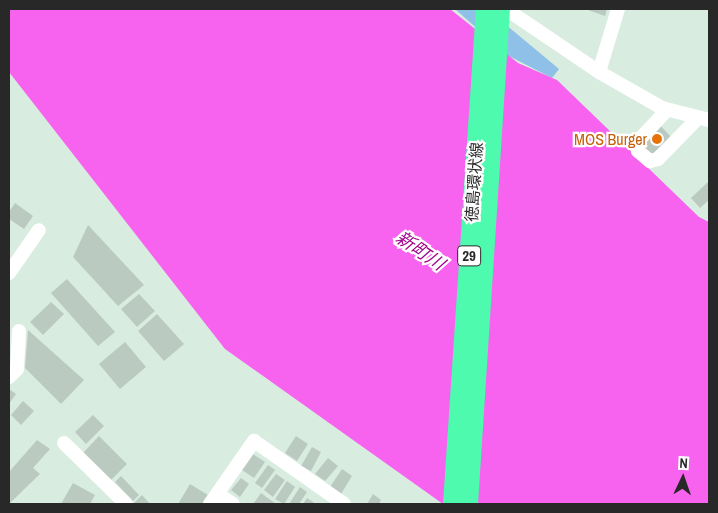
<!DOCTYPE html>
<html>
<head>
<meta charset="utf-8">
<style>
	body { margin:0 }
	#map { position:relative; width:718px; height:513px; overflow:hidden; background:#d8ecdf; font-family:"Archivo Narrow","Noto Sans JP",sans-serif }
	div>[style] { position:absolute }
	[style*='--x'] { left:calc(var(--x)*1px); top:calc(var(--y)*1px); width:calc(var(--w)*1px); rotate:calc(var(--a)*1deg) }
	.green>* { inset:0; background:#8fc0e7 }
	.water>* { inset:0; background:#f762ef }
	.building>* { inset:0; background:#bbcac1 }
	.minor>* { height:14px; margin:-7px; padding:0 7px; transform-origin:7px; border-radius:7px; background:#fff }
	.major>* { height:18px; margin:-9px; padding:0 9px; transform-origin:9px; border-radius:9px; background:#4efbae }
	.dots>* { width:14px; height:14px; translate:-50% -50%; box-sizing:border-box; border:2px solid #fff; border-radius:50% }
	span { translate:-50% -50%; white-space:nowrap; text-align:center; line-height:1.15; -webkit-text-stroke:4.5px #fff; paint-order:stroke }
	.shield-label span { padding:1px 4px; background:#fff; border:1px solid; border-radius:4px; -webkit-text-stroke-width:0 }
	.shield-label { font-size:15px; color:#282828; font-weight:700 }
	.food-label { font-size:16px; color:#c56008 }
	.right { translate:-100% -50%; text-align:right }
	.street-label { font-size:16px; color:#282828 }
	.water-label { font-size:18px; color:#a0038b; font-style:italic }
	.frame { position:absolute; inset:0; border:10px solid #282828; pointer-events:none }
	.north { position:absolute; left:658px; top:453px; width:50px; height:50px; -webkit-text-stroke:4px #fff; paint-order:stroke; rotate:3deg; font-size:14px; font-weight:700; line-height:20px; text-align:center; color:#282828 }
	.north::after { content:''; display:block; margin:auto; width:18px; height:22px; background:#282828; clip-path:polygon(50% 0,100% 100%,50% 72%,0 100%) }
</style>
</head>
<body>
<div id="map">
	<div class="green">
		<div style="clip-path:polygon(455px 9px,487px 9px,559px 69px,552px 78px,507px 55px)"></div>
	</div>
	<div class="water">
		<div style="clip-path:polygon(9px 9px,450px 9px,518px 63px,557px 80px,699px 217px,709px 222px,709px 504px,443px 504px,225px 349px,9px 72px)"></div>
	</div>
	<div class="building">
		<div style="clip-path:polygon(585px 9px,607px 9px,605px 16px)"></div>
		<div style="clip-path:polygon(659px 124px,671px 137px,649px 157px,643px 150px,648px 146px,644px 141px)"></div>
		<div style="clip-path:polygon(709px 181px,709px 200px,700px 208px,691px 198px)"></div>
		<div style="clip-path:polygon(15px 203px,33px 216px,24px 229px,9px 219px,9px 212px)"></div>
		<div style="clip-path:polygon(88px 225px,144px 285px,118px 306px,73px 257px)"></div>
		<div style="clip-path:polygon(67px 279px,115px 332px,98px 346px,51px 293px)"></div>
		<div style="clip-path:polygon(139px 294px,155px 311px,137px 327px,121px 309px)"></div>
		<div style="clip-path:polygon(51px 302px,64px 314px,43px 335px,30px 322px)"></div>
		<div style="clip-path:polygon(157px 314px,184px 344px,164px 361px,138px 331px)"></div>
		<div style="clip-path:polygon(28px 330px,84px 380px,61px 404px,25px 368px)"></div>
		<div style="clip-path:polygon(125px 342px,146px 367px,120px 389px,99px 364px)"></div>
		<div style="clip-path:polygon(9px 389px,16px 394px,9px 404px)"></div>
		<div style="clip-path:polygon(23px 401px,34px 411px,21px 425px,11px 415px)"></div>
		<div style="clip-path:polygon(93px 415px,104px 426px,86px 444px,75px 432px)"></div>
		<div style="clip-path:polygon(99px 436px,127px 464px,111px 480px,83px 453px)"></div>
		<div style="clip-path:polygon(296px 436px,308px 444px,297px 461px,285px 453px)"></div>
		<div style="clip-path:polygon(37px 440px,50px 449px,33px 468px,40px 474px,9px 504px,9px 472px)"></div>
		<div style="clip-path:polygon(312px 447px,321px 452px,311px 471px,301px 466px)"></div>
		<div style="clip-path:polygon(253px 454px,265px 462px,254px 478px,242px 470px)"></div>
		<div style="clip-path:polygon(328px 458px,338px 466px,325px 481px,315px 474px)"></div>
		<div style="clip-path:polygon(268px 465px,275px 470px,262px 488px,255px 483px)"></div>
		<div style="clip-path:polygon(342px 469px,352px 476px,341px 494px,330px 487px)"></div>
		<div style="clip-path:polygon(276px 474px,285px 480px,273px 497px,264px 490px)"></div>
		<div style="clip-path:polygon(121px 476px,139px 495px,133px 501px,115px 482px)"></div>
		<div style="clip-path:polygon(241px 478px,249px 484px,240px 497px,231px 490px)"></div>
		<div style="clip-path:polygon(287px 481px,295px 487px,284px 504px,275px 499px)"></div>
		<div style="clip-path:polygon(73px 483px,95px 495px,90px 504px,61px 504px)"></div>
		<div style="clip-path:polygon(190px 484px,208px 495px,202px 504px,178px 504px)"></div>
		<div style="clip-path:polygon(300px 487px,307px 492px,299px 504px,289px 504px)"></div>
		<div style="clip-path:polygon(261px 493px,276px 504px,253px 504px)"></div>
		<div style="clip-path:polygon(373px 494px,381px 500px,379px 504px,367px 504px)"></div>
		<div style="clip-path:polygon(142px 495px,150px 504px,134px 503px)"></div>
		<div style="clip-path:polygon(307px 498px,316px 504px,303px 504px)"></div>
	</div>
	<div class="minor">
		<div style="--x:506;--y:9;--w:112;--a:34.1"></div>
		<div style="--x:599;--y:72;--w:73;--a:29.7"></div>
		<div style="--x:662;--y:108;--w:49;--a:14.3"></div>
		<div style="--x:599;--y:72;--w:66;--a:-73.2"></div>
		<div style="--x:667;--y:110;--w:42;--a:133.1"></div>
		<div style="--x:638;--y:141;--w:10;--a:90"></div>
		<div style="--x:638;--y:151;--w:16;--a:40"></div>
		<div style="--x:650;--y:161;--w:8;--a:-14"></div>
		<div style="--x:658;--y:159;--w:57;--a:-45.7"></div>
		<div style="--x:9;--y:273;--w:52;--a:-55.1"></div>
		<div style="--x:9;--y:377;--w:11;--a:-45"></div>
		<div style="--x:17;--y:369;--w:38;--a:-87"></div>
		<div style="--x:64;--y:443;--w:87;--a:44.5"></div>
		<div style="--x:218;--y:494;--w:18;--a:34"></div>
		<div style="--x:210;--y:504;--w:77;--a:-55.1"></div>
		<div style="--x:254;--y:441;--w:110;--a:35"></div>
	</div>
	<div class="major">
		<div style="--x:452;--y:504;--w:496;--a:-86.2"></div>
		<div style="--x:469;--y:504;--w:496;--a:-86.3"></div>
	</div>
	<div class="dots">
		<div style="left:657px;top:139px;background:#e8710a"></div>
	</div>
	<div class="shield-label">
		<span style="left:469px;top:256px">29</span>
	</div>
	<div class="food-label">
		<span class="right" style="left:647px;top:139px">MOS Burger</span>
	</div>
	<div class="street-label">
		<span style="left:474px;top:182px;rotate:-86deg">徳島環状線</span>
	</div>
	<div class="water-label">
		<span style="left:420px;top:251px;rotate:34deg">新町川</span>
	</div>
	<div class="frame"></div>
	<div class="north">N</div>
</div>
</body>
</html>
